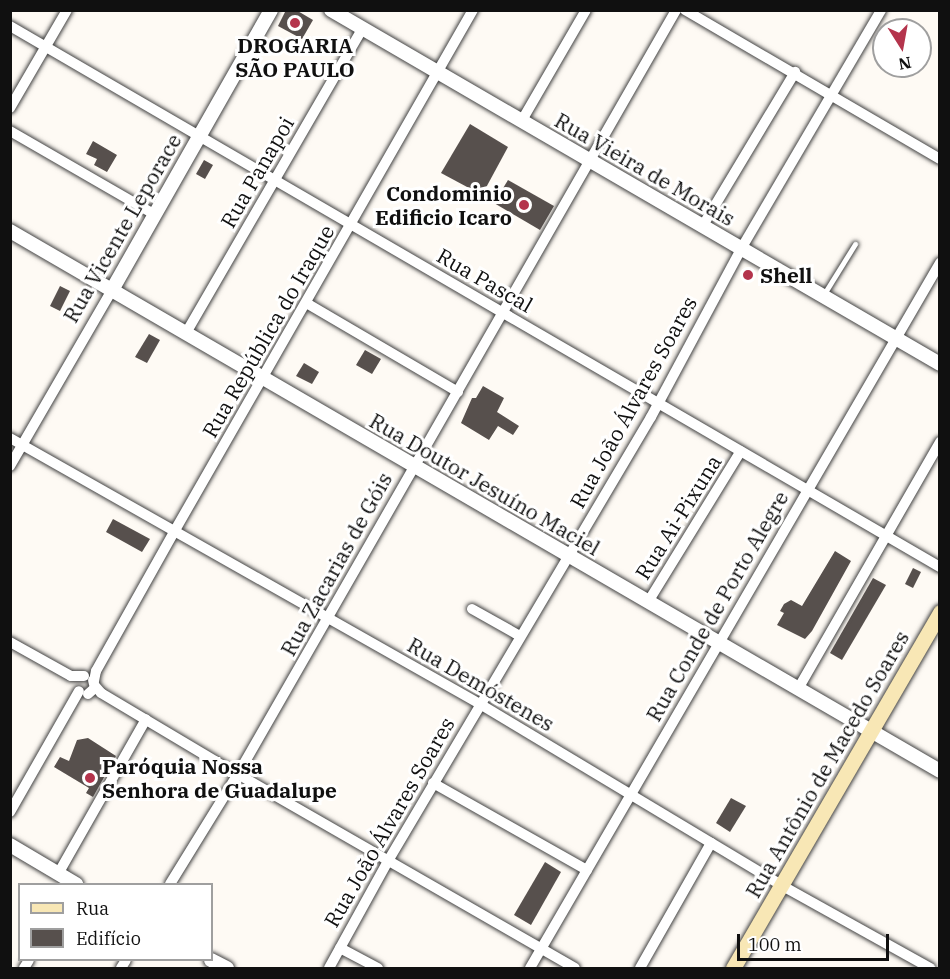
<!DOCTYPE html>
<html>
<head>
<meta charset="utf-8">
<style>
	body { margin:0 }
	#map { position:relative; width:950px; height:979px; overflow:hidden; background:#fefaf4; font-family:"IBM Plex Serif",serif }
	div>[style] { position:absolute }
	[style*='--x'] { left:calc(var(--x)*1px); top:calc(var(--y)*1px); width:calc(var(--w)*1px); rotate:calc(var(--a)*1deg) }
	.building>* { inset:0; background:#57504d }
	.roads { filter:drop-shadow(0 0 2px #434343) drop-shadow(0 0 2px #434343) }
	.service>* { height:5px; margin:-2.5px; padding:0 2.5px; transform-origin:2.5px; border-radius:2.5px; background:#fff }
	.minor>* { height:10px; margin:-5px; padding:0 5px; transform-origin:5px; border-radius:5px; background:#fff }
	.tertiary>* { height:14px; margin:-7px; padding:0 7px; transform-origin:7px; border-radius:7px; background:#fff }
	.secondary>* { height:15px; margin:-7.5px; padding:0 7.5px; transform-origin:7.5px; border-radius:7.5px; background:#f8e7b5 }
	.dots>* { width:16px; height:16px; translate:-50% -50%; box-sizing:border-box; border:3px solid #fff; border-radius:50% }
	span { translate:-50% -50%; white-space:nowrap; text-align:center; line-height:1.15; -webkit-text-stroke:6px #fff; paint-order:stroke }
	.poi-label { font-size:21px; color:#101010; font-weight:700 }
	.right { translate:-100% -50%; text-align:right }
	.left { translate:0 -50%; text-align:left }
	.street-label { font-size:21px; color:#101010 }
	.frame { position:absolute; inset:0; border:12px solid #101010; pointer-events:none }
	.legend { position:absolute; left:18px; top:883px; width:195px; height:78px; box-sizing:border-box; background:#fff; border:2px solid #9f9f9f; margin:0; padding:8px 10px; list-style:none; font-size:18px; color:#101010 }
	.legend li { display:flex; align-items:center; gap:12px; height:30px }
	.legend b { width:30px; border:2px solid #9f9f9f }
	.north { position:absolute; left:872px; top:18px; width:60px; height:60px; box-sizing:border-box; background:#fff; border:2px solid #9f9f9f; border-radius:50%; rotate:169deg; font-size:16px; font-weight:700; line-height:24px; text-align:center; color:#101010 }
	.north::after { content:''; display:block; margin:auto; width:21px; height:27px; background:#b4344c; clip-path:polygon(50% 0,100% 100%,50% 72%,0 100%) }
	.scale { position:absolute; left:737px; top:934px; width:152px; height:27px; box-sizing:border-box; border:3px solid #101010; border-top:0; padding-left:8px; font-size:18px; line-height:21px; white-space:nowrap; color:#101010; -webkit-text-stroke:4px #fff; paint-order:stroke }
</style>
</head>
<body>
<div id="map">
	<div class="building">
		<div style="clip-path:polygon(286px 10px,296px 10px,313px 20px,302px 39px,278px 26px)"></div>
		<div style="clip-path:polygon(470px 124px,508px 147px,482px 195px,441px 173px)"></div>
		<div style="clip-path:polygon(93px 141px,117px 155px,107px 172px,94px 165px,97px 159px,86px 154px)"></div>
		<div style="clip-path:polygon(204px 160px,213px 165px,205px 179px,196px 174px)"></div>
		<div style="clip-path:polygon(508px 180px,554px 206px,540px 230px,494px 203px)"></div>
		<div style="clip-path:polygon(60px 286px,70px 291px,60px 311px,50px 306px)"></div>
		<div style="clip-path:polygon(149px 334px,160px 340px,147px 363px,135px 357px)"></div>
		<div style="clip-path:polygon(365px 350px,381px 359px,372px 374px,356px 365px)"></div>
		<div style="clip-path:polygon(304px 363px,319px 372px,312px 384px,296px 376px)"></div>
		<div style="clip-path:polygon(483px 386px,504px 398px,497px 412px,519px 426px,513px 435px,498px 426px,489px 440px,461px 423px,472px 398px,476px 398px)"></div>
		<div style="clip-path:polygon(113px 519px,150px 539px,142px 552px,106px 532px)"></div>
		<div style="clip-path:polygon(835px 551px,851px 561px,812px 631px,805px 639px,777px 625px,784px 613px,780px 611px,784px 604px,791px 600px,802px 606px)"></div>
		<div style="clip-path:polygon(913px 568px,921px 572px,913px 588px,905px 584px)"></div>
		<div style="clip-path:polygon(873px 578px,886px 585px,842px 660px,830px 653px)"></div>
		<div style="clip-path:polygon(88px 738px,116px 756px,93px 797px,86px 793px,89px 788px,54px 767px,60px 757px,69px 761px,77px 740px)"></div>
		<div style="clip-path:polygon(731px 798px,746px 806px,730px 832px,716px 823px)"></div>
		<div style="clip-path:polygon(545px 862px,561px 872px,531px 925px,514px 915px)"></div>
	</div>
	<div class="roads">
		<div class="service">
			<div style="--x:824;--y:294;--w:59;--a:-58.2"></div>
		</div>
		<div class="minor">
			<div style="--x:685;--y:10;--w:295;--a:30.3"></div>
			<div style="--x:10;--y:26;--w:1076;--a:30.19"></div>
			<div style="--x:10;--y:108;--w:113;--a:-59.8"></div>
			<div style="--x:521;--y:122;--w:129;--a:-59.9"></div>
			<div style="--x:10;--y:131;--w:166;--a:30"></div>
			<div style="--x:702;--y:227;--w:181;--a:-59"></div>
			<div style="--x:308;--y:304;--w:174;--a:30.4"></div>
			<div style="--x:186;--y:333;--w:351;--a:-59.9"></div>
			<div style="--x:10;--y:438;--w:540;--a:29.51"></div>
			<div style="--x:480;--y:704;--w:351;--a:31"></div>
			<div style="--x:781;--y:885;--w:171;--a:29.1"></div>
			<div style="--x:10;--y:466;--w:203;--a:-59.9"></div>
			<div style="--x:648;--y:602;--w:177;--a:-58.4"></div>
			<div style="--x:472;--y:609;--w:55;--a:29.4"></div>
			<div style="--x:10;--y:642;--w:70;--a:29.1"></div>
			<div style="--x:71;--y:676;--w:13;--a:0"></div>
			<div style="--x:94;--y:681;--w:10;--a:-79"></div>
			<div style="--x:96;--y:671;--w:159;--a:-60.7"></div>
			<div style="--x:174;--y:532;--w:602;--a:-60.2"></div>
			<div style="--x:95;--y:686;--w:9;--a:49"></div>
			<div style="--x:101;--y:693;--w:133;--a:30.8"></div>
			<div style="--x:215;--y:761;--w:415;--a:29.9"></div>
			<div style="--x:798;--y:689;--w:285;--a:-60.1"></div>
			<div style="--x:88;--y:694;--w:9;--a:-41"></div>
			<div style="--x:95;--y:688;--w:8;--a:-104"></div>
			<div style="--x:433;--y:783;--w:177;--a:29.5"></div>
			<div style="--x:10;--y:812;--w:139;--a:-60.3"></div>
			<div style="--x:58;--y:874;--w:178;--a:-60.4"></div>
			<div style="--x:170;--y:884;--w:129;--a:-58.3"></div>
			<div style="--x:238;--y:774;--w:881;--a:-60.17"></div>
			<div style="--x:340;--y:948;--w:43;--a:27.8"></div>
			<div style="--x:24;--y:968;--w:9;--a:-58"></div>
			<div style="--x:121;--y:968;--w:9;--a:-58"></div>
			<div style="--x:329;--y:968;--w:122;--a:-61.1"></div>
			<div style="--x:388;--y:861;--w:516;--a:-59.36"></div>
			<div style="--x:651;--y:417;--w:191;--a:-61.8"></div>
			<div style="--x:741;--y:249;--w:277;--a:-59.6"></div>
			<div style="--x:530;--y:968;--w:816;--a:-59.82"></div>
			<div style="--x:640;--y:968;--w:144;--a:-60.4"></div>
		</div>
		<div class="tertiary">
			<div style="--x:331;--y:10;--w:704;--a:30.17"></div>
			<div style="--x:10;--y:231;--w:1075;--a:30.14"></div>
			<div style="--x:112;--y:290;--w:322;--a:-60.4"></div>
			<div style="--x:10;--y:845;--w:77;--a:30.6"></div>
			<div style="--x:211;--y:960;--w:18;--a:27"></div>
		</div>
		<div class="secondary">
			<div style="--x:733;--y:968;--w:412;--a:-59.8"></div>
		</div>
	</div>
	<div class="dots">
		<div style="left:295px;top:23px;background:#b4344c"></div>
		<div style="left:524px;top:205px;background:#b4344c"></div>
		<div style="left:748px;top:275px;background:#b4344c"></div>
		<div style="left:90px;top:778px;background:#b4344c"></div>
	</div>
	<div class="poi-label">
		<span style="left:295px;top:57px">DROGARIA<br>SÃO PAULO</span>
		<span class="right" style="left:512px;top:205px">Condominio<br>Edificio Icaro</span>
		<span class="left" style="left:760px;top:275px">Shell</span>
		<span class="left" style="left:102px;top:778px">Paróquia Nossa<br>Senhora de Guadalupe</span>
	</div>
	<div class="street-label">
		<span style="left:645px;top:169px;rotate:30deg">Rua Vieira de Morais</span>
		<span style="left:257px;top:172px;rotate:-60deg">Rua Panapoi</span>
		<span style="left:122px;top:228px;rotate:-60deg">Rua Vicente Leporace</span>
		<span style="left:485px;top:280px;rotate:30deg">Rua Pascal</span>
		<span style="left:268px;top:331px;rotate:-60deg">Rua República do Iraque</span>
		<span style="left:633px;top:402px;rotate:-61deg">Rua João Álvares Soares</span>
		<span style="left:485px;top:484px;rotate:30deg">Rua Doutor Jesuíno Maciel</span>
		<span style="left:678px;top:517px;rotate:-58deg">Rua Ai-Pixuna</span>
		<span style="left:336px;top:564px;rotate:-61deg">Rua Zacarias de Góis</span>
		<span style="left:717px;top:606px;rotate:-60deg">Rua Conde de Porto Alegre</span>
		<span style="left:481px;top:684px;rotate:30deg">Rua Demóstenes</span>
		<span style="left:827px;top:764px;rotate:-60deg">Rua Antônio de Macedo Soares</span>
		<span style="left:389px;top:822px;rotate:-60deg">Rua João Álvares Soares</span>
	</div>
	<div class="frame"></div>
	<ul class="legend">
	<li><b style="height:8px;background:#f8e7b5"></b>Rua</li>
	<li><b style="height:16px;background:#57504d"></b>Edifício</li>
	</ul>
	<div class="north">N</div>
	<div class="scale">100 m</div>
</div>
</body>
</html>
